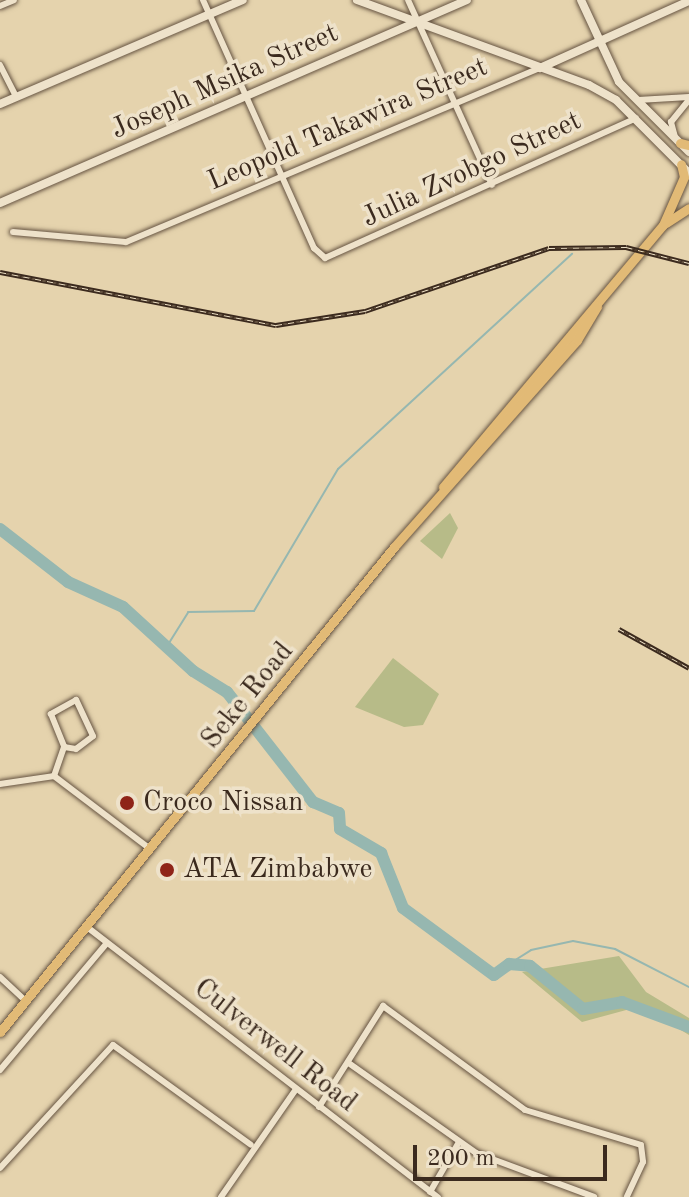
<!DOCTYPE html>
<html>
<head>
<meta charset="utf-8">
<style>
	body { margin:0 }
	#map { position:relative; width:689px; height:1197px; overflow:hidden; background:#e5d3ad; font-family:"Old Standard TT",serif }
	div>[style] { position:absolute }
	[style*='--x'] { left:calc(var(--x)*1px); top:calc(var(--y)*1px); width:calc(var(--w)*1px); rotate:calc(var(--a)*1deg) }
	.green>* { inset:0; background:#b7bb88 }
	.stream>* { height:2px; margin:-1px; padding:0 1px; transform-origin:1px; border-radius:1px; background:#96b7b0 }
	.river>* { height:12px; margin:-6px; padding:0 6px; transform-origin:6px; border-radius:6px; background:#96b7b0 }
	.roads { filter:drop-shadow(0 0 2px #665442) drop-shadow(0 0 2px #665442) }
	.street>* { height:6px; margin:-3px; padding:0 3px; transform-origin:3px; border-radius:3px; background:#eee2ca }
	.secondary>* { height:8px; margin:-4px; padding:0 4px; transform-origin:4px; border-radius:4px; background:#eee2ca }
	.primary>* { height:9px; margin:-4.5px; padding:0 4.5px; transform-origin:4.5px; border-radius:4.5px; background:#e2ba76 }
	.rail>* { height:5px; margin-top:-2.5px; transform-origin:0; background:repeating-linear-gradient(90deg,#eee2ca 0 6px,#3b2a1e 0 12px); box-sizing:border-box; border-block:2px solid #3b2a1e }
	.dots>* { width:22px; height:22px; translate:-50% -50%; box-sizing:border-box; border:4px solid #eee2ca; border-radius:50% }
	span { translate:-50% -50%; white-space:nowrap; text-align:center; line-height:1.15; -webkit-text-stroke:7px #eee2ca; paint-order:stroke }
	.street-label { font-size:28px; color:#3b2a1e }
	.poi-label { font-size:28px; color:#3b2a1e }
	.left { translate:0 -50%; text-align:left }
	.scale { position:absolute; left:413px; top:1145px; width:194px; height:36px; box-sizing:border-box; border:4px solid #3b2a1e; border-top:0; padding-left:10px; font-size:24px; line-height:28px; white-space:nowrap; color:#3b2a1e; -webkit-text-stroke:6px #eee2ca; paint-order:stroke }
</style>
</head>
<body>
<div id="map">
	<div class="green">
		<div style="clip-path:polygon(450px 513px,458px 528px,442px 559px,420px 541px)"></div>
		<div style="clip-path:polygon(393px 658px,439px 694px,423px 725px,404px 727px,355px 707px)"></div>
		<div style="clip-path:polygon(619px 956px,646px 992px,689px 1018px,689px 1035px,641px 1006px,582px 1022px,522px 972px)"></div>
	</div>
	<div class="stream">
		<div style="--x:169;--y:643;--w:36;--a:-58"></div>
		<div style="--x:188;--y:612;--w:66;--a:-0.9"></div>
		<div style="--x:254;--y:611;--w:165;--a:-59.4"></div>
		<div style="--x:338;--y:469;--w:318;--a:-42.6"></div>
		<div style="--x:509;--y:964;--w:26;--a:-32"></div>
		<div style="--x:531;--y:950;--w:43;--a:-12.1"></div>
		<div style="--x:573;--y:941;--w:43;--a:10.8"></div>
		<div style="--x:615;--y:949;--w:83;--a:27.2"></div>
	</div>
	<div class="river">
		<div style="--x:0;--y:529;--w:86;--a:37.9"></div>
		<div style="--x:68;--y:582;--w:60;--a:24.4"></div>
		<div style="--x:123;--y:607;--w:95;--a:42.4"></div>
		<div style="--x:193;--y:671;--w:40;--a:32"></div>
		<div style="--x:227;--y:692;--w:140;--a:52"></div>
		<div style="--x:313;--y:802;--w:28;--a:23"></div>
		<div style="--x:339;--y:813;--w:16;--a:86"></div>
		<div style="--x:340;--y:829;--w:48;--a:30.3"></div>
		<div style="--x:381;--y:853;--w:59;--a:68.2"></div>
		<div style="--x:403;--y:908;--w:113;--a:36.4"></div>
		<div style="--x:494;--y:975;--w:19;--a:-36"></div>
		<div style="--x:509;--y:964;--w:21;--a:5"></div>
		<div style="--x:530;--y:966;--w:68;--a:39.1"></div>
		<div style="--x:583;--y:1009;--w:40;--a:-10"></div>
		<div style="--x:622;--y:1002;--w:72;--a:20.5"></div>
	</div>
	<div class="roads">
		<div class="street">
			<div style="--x:203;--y:0;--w:272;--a:65.9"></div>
			<div style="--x:314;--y:248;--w:15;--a:42"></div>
			<div style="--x:325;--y:258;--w:341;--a:-24.2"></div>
			<div style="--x:408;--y:0;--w:203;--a:65.6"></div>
			<div style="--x:0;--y:6;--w:15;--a:-23"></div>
			<div style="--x:0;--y:65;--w:36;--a:63"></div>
			<div style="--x:638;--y:100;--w:51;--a:-3.4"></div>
			<div style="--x:675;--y:137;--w:16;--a:-105"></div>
			<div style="--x:671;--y:122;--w:28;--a:-51"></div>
			<div style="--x:13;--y:232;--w:113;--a:5.1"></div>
			<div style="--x:126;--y:242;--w:449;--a:-22.8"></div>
			<div style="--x:54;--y:776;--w:31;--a:-71"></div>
			<div style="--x:64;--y:747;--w:12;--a:9"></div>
			<div style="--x:76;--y:749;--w:21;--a:-37"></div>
			<div style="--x:93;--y:736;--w:40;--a:-115"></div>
			<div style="--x:76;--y:700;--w:29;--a:151"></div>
			<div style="--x:51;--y:714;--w:35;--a:68"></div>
			<div style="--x:0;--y:784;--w:55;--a:-8.4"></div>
			<div style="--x:54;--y:776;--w:121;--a:37.2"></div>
			<div style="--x:87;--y:927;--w:443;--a:37.6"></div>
			<div style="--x:0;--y:977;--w:35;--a:43"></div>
			<div style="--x:350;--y:1064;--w:154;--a:35.2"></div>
			<div style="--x:476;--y:1153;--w:126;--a:20.4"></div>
			<div style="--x:0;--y:1070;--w:166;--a:-49.9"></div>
			<div style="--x:319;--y:1107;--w:120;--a:-57.6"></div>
			<div style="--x:383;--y:1006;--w:176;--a:36.2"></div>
			<div style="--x:525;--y:1110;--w:121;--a:16.8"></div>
			<div style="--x:641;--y:1145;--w:17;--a:83"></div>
			<div style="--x:643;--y:1162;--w:38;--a:115"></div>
			<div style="--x:0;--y:1168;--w:167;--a:-47.4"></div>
			<div style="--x:113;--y:1045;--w:170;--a:35.9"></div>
			<div style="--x:430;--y:1192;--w:58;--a:-59.9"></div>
			<div style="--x:221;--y:1197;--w:131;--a:-55.2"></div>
		</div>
		<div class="secondary">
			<div style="--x:357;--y:0;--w:247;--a:20.1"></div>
			<div style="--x:589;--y:85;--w:31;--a:29"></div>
			<div style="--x:616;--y:100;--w:103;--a:45"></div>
			<div style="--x:581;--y:0;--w:90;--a:65.1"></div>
			<div style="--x:619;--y:82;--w:99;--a:45"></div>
			<div style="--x:540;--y:68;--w:163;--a:-24.2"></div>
			<div style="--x:0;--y:104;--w:264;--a:-23.2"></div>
			<div style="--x:0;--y:203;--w:509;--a:-23.49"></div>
		</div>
		<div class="primary">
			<div style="--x:680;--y:143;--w:9;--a:13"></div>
			<div style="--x:666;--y:223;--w:27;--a:-33"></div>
			<div style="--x:443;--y:487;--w:342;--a:-50"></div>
			<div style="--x:663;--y:225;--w:52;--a:-66.4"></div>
			<div style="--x:684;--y:177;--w:13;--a:-103"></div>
			<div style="--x:0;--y:1032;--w:625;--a:-50.91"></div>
			<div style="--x:394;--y:547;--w:276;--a:-48.5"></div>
			<div style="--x:577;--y:340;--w:39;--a:-59"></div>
		</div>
	</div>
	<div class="rail">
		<div style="--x:0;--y:272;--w:281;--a:10.9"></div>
		<div style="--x:276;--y:325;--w:90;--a:-8.9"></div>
		<div style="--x:365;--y:311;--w:194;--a:-18.9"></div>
		<div style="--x:549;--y:248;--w:77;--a:-0.7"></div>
		<div style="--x:626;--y:247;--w:65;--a:14.3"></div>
		<div style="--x:619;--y:629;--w:80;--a:29.1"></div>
	</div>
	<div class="dots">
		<div style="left:127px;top:803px;background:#8f2418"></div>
		<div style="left:167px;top:870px;background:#8f2418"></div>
	</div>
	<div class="street-label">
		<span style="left:225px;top:82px;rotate:-24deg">Joseph Msika Street</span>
		<span style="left:348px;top:125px;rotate:-23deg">Leopold Takawira Street</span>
		<span style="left:472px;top:170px;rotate:-25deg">Julia Zvobgo Street</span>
		<span style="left:248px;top:696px;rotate:-51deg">Seke Road</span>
		<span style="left:275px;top:1046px;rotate:38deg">Culverwell Road</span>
	</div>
	<div class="poi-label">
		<span class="left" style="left:143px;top:803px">Croco Nissan</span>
		<span class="left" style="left:183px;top:870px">ATA Zimbabwe</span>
	</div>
	<div class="scale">200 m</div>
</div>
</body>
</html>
